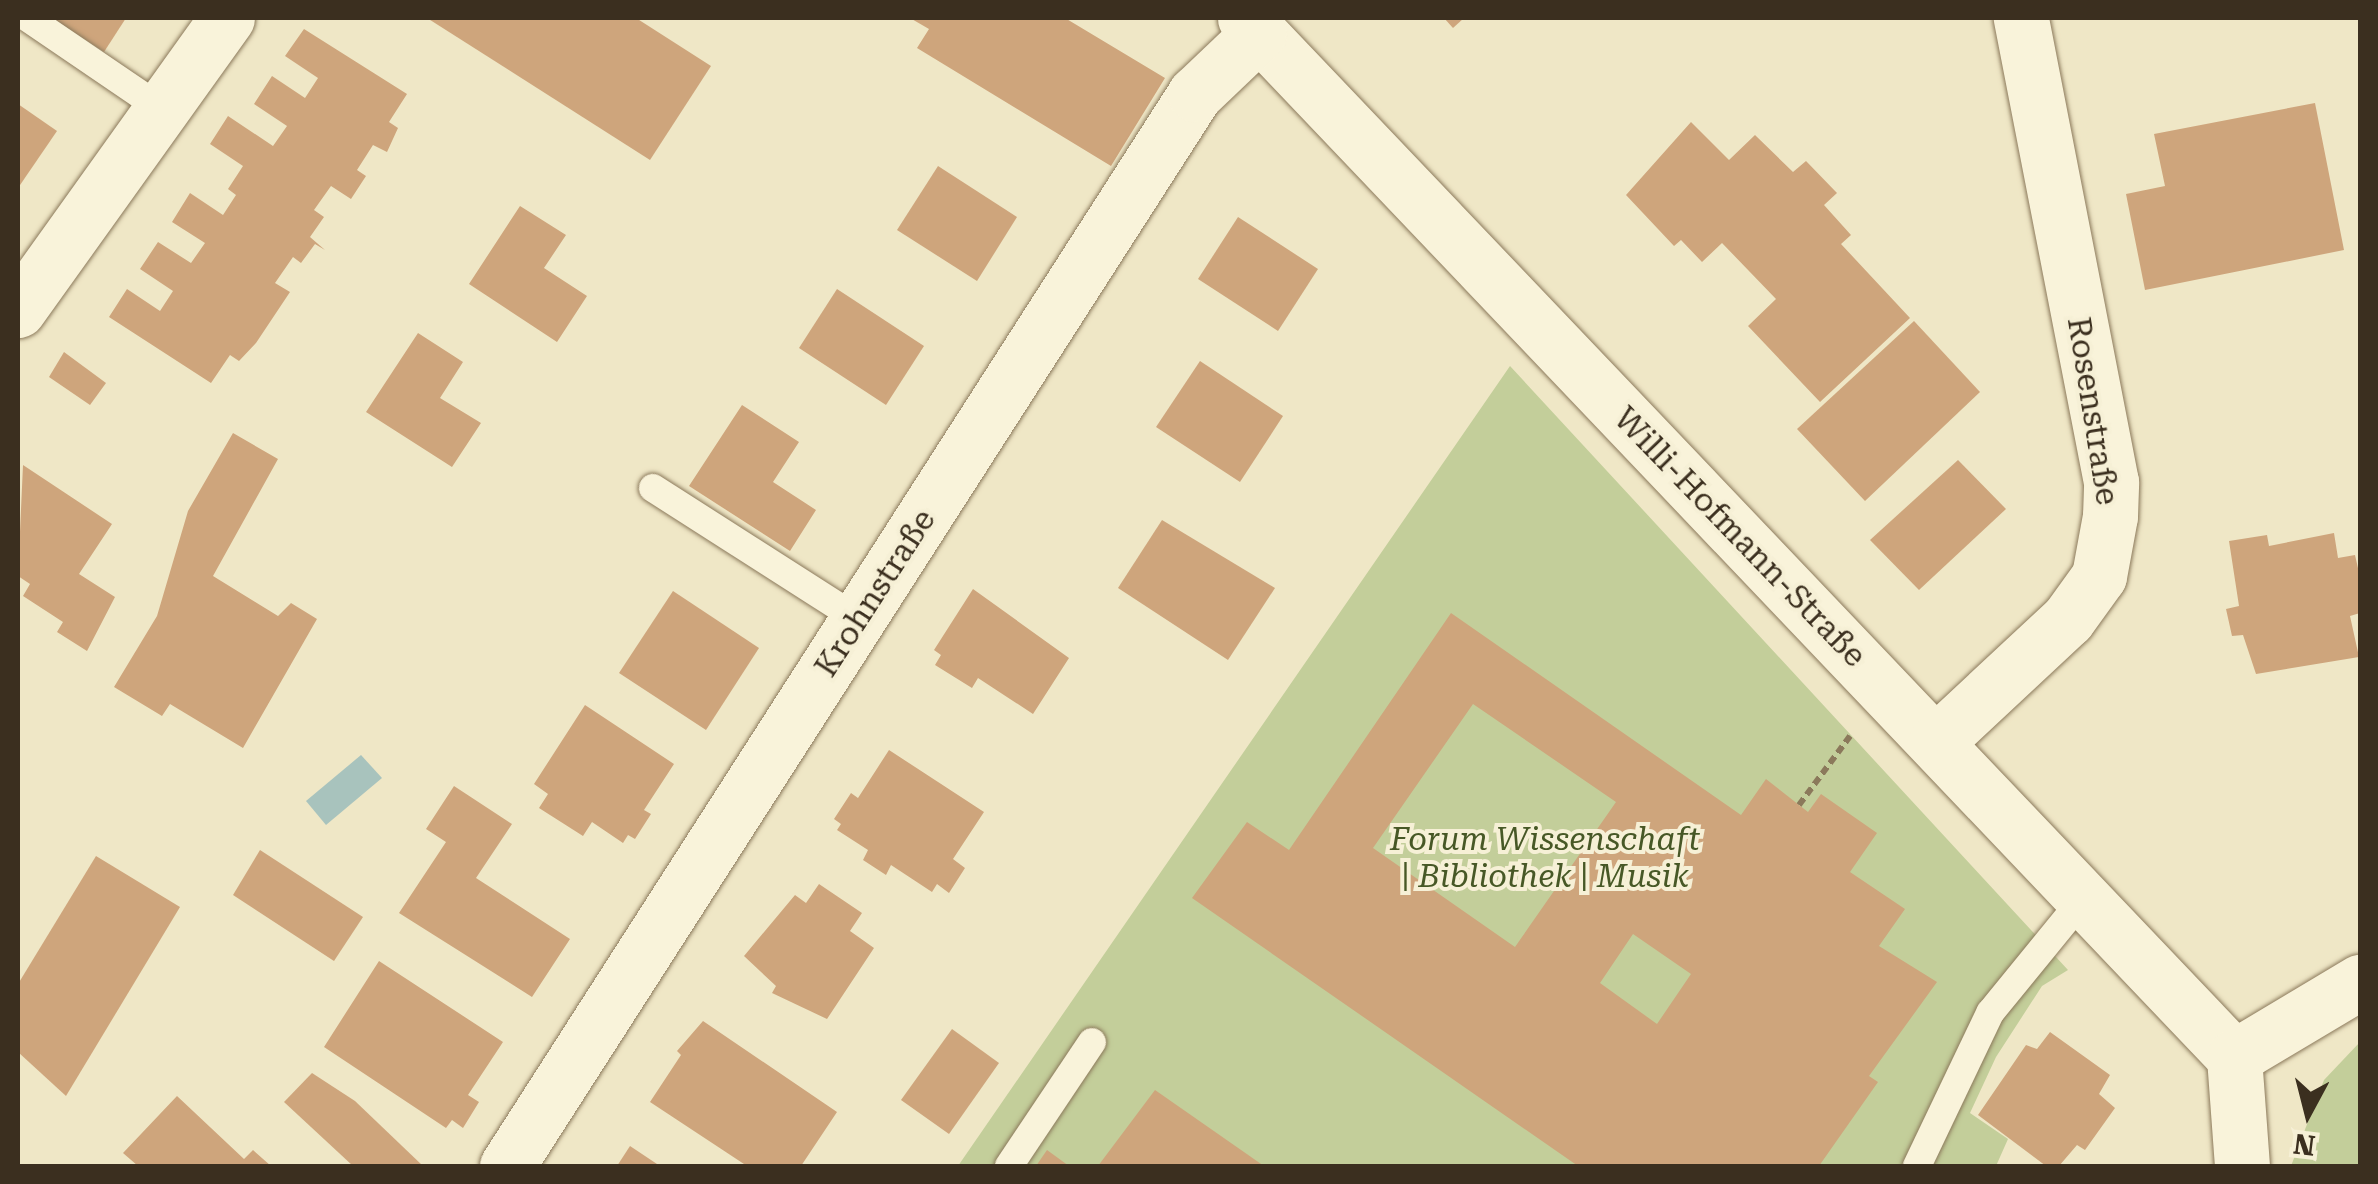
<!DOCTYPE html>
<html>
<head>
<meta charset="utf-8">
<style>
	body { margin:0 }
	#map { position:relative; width:2378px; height:1184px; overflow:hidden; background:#efe7c6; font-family:"Roboto Serif",serif }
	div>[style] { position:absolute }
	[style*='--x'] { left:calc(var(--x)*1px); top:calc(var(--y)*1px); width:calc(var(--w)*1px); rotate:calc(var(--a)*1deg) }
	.green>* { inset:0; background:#c3ce9a }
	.water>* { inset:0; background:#a8c3bd }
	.building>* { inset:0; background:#cea57c }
	.path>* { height:6px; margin-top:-3px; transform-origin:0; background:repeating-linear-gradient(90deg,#8b795b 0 8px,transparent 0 13px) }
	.roads { filter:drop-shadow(0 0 2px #8b795b) drop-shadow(0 0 2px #8b795b) }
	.lane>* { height:28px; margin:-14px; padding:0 14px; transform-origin:14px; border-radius:14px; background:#f9f3da }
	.street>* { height:55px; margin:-27.5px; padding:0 27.5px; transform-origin:27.5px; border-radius:27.5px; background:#f9f3da }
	span { translate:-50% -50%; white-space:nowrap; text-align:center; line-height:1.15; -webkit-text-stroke:8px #f6f0d6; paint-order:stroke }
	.street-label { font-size:32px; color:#3b2f1f }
	.park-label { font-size:32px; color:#475826; font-style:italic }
	.frame { position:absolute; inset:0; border:20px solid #3b2f1f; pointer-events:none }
	.north { position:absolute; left:2258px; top:1064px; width:100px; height:100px; -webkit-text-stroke:8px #f6f0d6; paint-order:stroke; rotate:187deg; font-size:28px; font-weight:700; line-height:40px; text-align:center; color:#3b2f1f }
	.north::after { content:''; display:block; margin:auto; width:35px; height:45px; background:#3b2f1f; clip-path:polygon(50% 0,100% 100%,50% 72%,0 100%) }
</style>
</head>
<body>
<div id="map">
	<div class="green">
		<div style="clip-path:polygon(1510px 366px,2068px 970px,2042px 986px,1996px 1057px,1970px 1113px,2008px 1139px,1996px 1166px,958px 1166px)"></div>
		<div style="clip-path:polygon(2360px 1042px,2360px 1166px,2291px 1166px,2324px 1080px)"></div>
	</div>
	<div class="water">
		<div style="clip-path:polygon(361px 755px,382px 778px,326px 825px,306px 801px)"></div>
	</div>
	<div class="building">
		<div style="clip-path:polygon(52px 18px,126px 18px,104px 52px)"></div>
		<div style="clip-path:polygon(427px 18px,636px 18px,711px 66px,650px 160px)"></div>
		<div style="clip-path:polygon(910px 18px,1065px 18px,1165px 78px,1111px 166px,917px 48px,929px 29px)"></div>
		<div style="clip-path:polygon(1444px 18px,1464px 18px,1453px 28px)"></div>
		<div style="clip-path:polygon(304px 29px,407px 94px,389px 122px,398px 128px,387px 152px,373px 145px,357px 170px,366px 176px,351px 199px,331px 186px,314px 210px,324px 217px,310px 237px,325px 250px,315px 244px,301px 263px,293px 257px,275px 283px,290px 292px,256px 343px,239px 361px,230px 355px,211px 383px,109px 317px,127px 289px,160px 311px,173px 291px,140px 269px,158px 242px,191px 263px,205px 243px,172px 222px,190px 193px,223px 215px,236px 195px,228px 189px,243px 166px,210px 144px,228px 116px,273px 146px,287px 126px,254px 104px,272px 76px,305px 98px,318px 78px,285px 56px)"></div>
		<div style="clip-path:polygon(2315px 103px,2344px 250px,2145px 290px,2126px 194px,2165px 186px,2154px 134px)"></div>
		<div style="clip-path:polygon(18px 104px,57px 131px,18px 188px)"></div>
		<div style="clip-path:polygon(1691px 122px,1729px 160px,1755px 135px,1793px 172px,1806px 161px,1837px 193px,1824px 205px,1851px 235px,1841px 244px,1910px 318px,1820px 402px,1748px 326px,1776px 299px,1722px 243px,1702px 262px,1681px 240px,1674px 246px,1626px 195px)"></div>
		<div style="clip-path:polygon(938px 166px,1017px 217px,977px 281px,897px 230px)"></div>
		<div style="clip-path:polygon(520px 206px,566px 235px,544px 268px,587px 296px,557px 342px,469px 284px)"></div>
		<div style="clip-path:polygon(1238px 217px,1318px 269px,1278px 331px,1198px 279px)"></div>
		<div style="clip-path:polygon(837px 289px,924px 346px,886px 405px,799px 348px)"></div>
		<div style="clip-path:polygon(1914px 321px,1980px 392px,1865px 501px,1797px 429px)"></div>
		<div style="clip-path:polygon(418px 333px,463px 362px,440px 398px,481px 423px,452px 467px,366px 412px)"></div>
		<div style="clip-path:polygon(64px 352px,106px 383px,90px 405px,49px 377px)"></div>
		<div style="clip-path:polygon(1200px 361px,1283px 416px,1240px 482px,1156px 427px)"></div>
		<div style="clip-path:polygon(742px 405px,799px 442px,773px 482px,816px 510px,790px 551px,689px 486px)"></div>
		<div style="clip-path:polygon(233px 433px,278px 459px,213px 576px,278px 616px,291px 603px,317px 619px,243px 748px,170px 704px,162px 716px,114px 687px,157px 616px,188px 511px)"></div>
		<div style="clip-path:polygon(1958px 460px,2006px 509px,1919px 590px,1870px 540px)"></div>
		<div style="clip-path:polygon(23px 465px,112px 524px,79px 574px,115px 597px,87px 651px,57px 632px,63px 622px,23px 596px,30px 584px,18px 576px)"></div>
		<div style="clip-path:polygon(1162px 520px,1275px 588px,1228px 660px,1118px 588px)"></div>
		<div style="clip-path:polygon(2334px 533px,2338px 558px,2355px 555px,2360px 577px,2360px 613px,2350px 616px,2359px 657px,2256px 674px,2243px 635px,2232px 636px,2226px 609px,2239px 606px,2229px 541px,2267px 535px,2269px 546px)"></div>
		<div style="clip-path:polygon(973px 589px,1069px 658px,1033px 714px,978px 678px,972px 688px,935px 665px,941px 655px,934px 650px)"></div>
		<div style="clip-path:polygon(673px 591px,759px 648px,706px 730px,619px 673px)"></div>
		<div style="clip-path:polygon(evenodd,1451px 613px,1741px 815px,1766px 779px,1808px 812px,1821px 794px,1877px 833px,1850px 872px,1905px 909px,1879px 946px,1937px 982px,1869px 1076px,1878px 1082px,1819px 1166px,1578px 1166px,1192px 898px,1247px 822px,1289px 850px,1451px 613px,1473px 704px,1616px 802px,1515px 947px,1373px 848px,1473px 704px,1451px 613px,1633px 934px,1691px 974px,1657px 1024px,1600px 983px,1633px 934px)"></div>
		<div style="clip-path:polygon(585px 705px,674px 764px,644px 810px,651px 814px,635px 839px,628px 835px,623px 843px,592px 822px,583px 836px,539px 808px,548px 794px,534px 784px)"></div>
		<div style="clip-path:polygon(889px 750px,984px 812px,953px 859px,965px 868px,949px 893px,937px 884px,932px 892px,891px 865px,886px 875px,863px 860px,868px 850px,837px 830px,841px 824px,834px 819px,851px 793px,858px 798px)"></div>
		<div style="clip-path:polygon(454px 786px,512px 824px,476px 878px,570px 939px,532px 997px,399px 913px,446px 842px,426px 829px)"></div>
		<div style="clip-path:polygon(260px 850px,363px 917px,334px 961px,233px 895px)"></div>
		<div style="clip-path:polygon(96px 856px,180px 907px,66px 1096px,18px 1052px,18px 984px)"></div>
		<div style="clip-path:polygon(819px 884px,862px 913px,850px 931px,874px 948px,827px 1019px,772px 993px,776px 986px,744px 956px,795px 895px,806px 903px)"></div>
		<div style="clip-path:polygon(379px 961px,503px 1042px,468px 1095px,479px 1102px,463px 1128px,452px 1120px,446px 1128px,324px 1047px)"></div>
		<div style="clip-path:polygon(703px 1021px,837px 1112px,801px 1166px,747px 1166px,650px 1102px,681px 1055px,677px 1051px)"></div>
		<div style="clip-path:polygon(952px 1029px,999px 1063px,949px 1134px,901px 1100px)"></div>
		<div style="clip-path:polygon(2050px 1032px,2110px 1075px,2099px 1094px,2115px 1108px,2085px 1150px,2077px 1145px,2059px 1166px,2046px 1166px,1978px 1115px,2026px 1045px,2037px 1049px)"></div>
		<div style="clip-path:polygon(312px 1073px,355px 1101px,423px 1166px,353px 1166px,284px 1102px)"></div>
		<div style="clip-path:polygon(1155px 1090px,1264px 1166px,1098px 1166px)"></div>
		<div style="clip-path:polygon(177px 1096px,244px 1159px,253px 1150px,271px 1166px,138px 1166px,123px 1153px)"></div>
		<div style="clip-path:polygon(630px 1146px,660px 1166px,617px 1166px)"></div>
		<div style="clip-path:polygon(1047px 1150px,1069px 1166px,1036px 1166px)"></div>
	</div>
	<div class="path">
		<div style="--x:1799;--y:805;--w:86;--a:-53.5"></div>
	</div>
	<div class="roads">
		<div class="lane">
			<div style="--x:28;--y:18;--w:162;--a:34.2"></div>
			<div style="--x:653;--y:488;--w:243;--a:32.6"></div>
			<div style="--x:1009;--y:1166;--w:149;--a:-56.2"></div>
			<div style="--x:1917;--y:1166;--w:170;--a:-64.5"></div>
			<div style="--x:1990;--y:1013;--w:146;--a:-50.8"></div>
		</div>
		<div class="street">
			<div style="--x:1245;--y:18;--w:1434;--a:46.41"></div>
			<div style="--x:18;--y:310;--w:359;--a:-54.4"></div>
			<div style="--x:1936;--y:742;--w:180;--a:-43"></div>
			<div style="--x:2068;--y:619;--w:53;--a:-54.2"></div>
			<div style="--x:2099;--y:576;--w:61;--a:-79.6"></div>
			<div style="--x:2110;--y:516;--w:34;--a:-88"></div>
			<div style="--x:2111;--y:482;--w:473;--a:-101"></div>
			<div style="--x:2234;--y:1057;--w:147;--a:-30.8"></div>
			<div style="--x:2234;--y:1057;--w:109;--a:85.8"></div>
			<div style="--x:507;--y:1166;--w:1274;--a:-57.31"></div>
			<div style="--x:1195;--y:94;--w:88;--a:-43.6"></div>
		</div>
	</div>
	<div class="street-label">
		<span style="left:2093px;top:411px;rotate:81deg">Rosenstraße</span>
		<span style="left:1740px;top:537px;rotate:46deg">Willi-Hofmann-Straße</span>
		<span style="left:875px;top:593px;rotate:-57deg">Krohnstraße</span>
	</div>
	<div class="park-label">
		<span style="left:1545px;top:858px">Forum Wissenschaft<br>| Bibliothek | Musik</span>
	</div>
	<div class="frame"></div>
	<div class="north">N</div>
</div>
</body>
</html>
